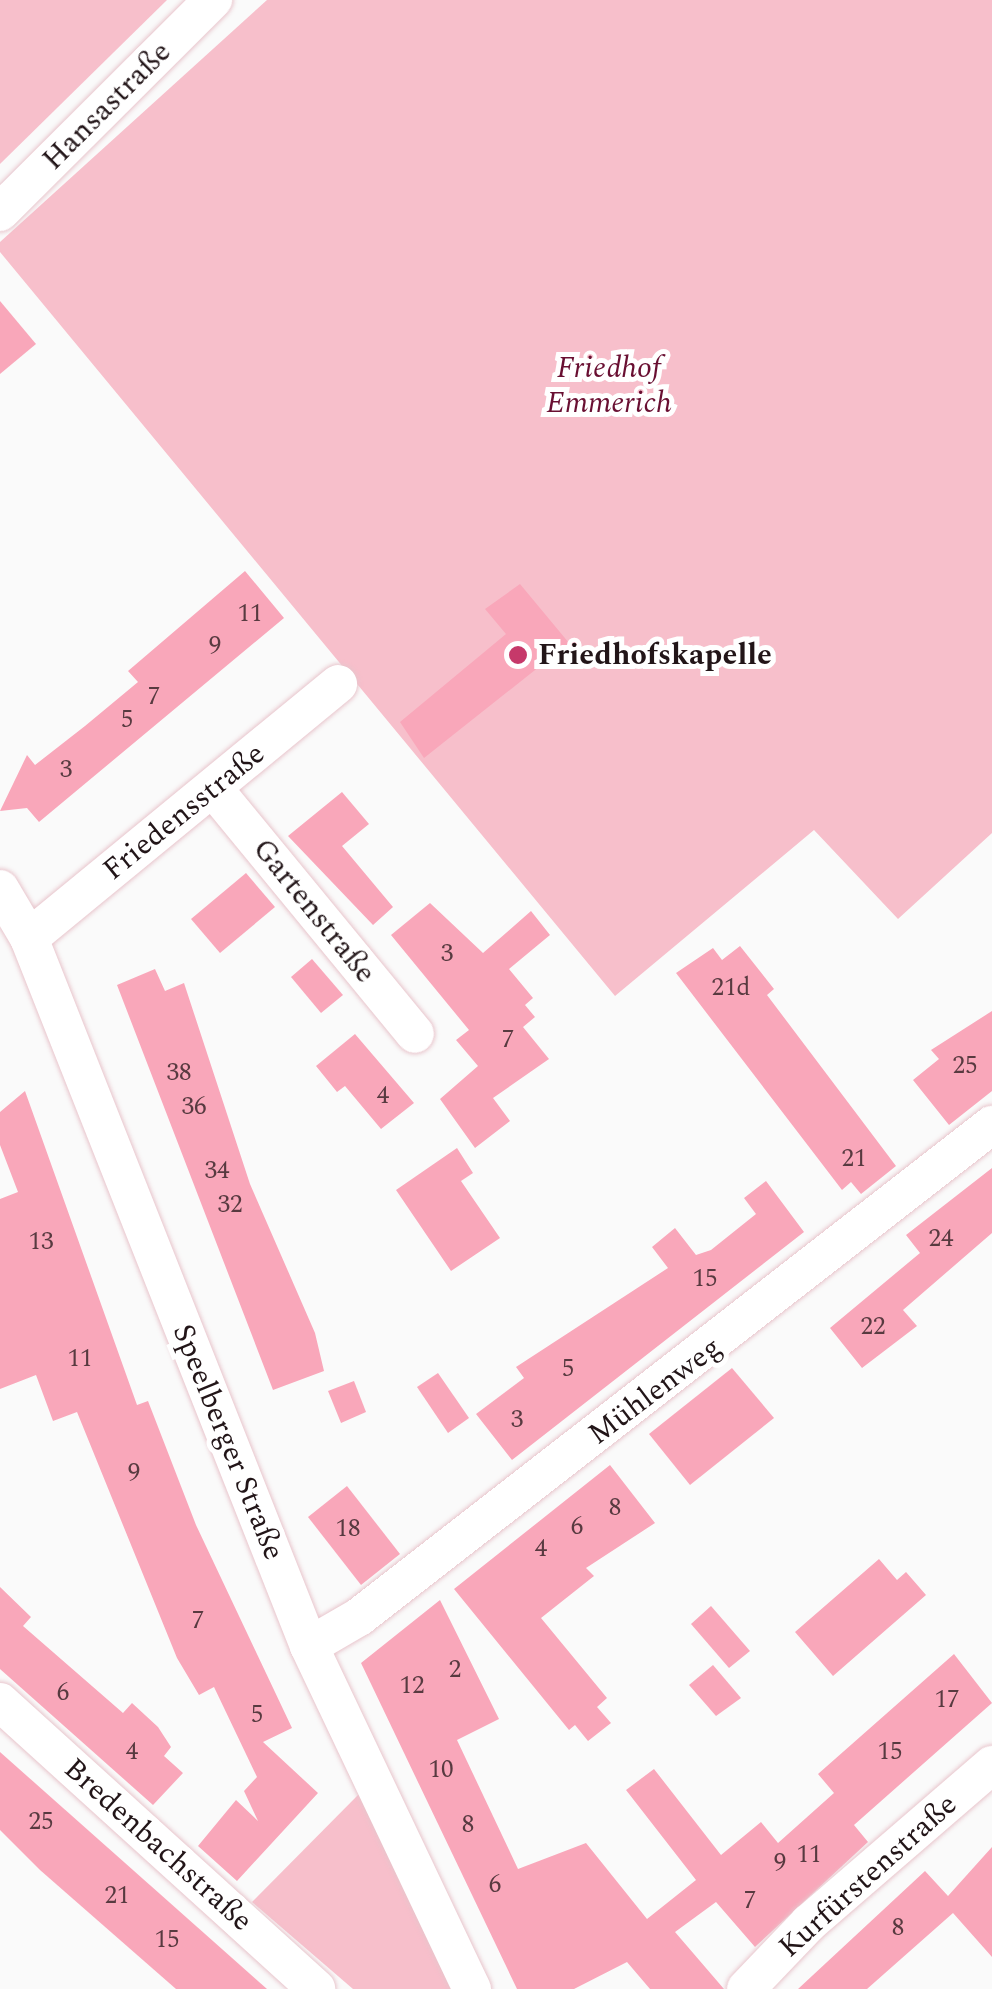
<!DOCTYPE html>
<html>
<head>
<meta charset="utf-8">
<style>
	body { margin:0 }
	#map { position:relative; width:992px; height:1989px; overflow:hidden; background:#fafafa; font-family:Spectral,serif }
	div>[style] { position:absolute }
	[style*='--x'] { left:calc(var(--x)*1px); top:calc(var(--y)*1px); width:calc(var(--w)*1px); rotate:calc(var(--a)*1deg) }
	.green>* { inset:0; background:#f7bfcb }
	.building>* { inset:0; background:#f9a7ba }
	.roads { filter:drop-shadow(0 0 2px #e8c5cc) drop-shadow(0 0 2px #e8c5cc) }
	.street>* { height:38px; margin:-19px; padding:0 19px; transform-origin:19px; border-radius:19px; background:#fff }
	.dots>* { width:28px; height:28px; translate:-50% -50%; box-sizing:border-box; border:5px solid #fff; border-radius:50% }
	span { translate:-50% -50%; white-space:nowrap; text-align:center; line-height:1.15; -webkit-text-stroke:10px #fff; paint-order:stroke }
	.number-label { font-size:25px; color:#583a40 }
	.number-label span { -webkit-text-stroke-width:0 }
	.street-label { font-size:30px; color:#221518 }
	.park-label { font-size:30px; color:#690f32; font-style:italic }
	.poi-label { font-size:30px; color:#221518; font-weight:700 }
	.left { translate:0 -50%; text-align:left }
</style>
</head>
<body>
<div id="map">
	<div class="green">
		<div style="clip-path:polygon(0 0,167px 0,0 164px)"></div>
		<div style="clip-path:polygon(267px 0,992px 0,992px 833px,898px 919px,814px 830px,615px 996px,0 252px,0 242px)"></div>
		<div style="clip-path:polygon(359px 1794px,455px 1989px,353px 1989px,252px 1902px)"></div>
	</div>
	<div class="building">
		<div style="clip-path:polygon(0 301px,36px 344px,0 374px)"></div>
		<div style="clip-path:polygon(245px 571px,284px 618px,39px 822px,27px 808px,0 811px,27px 755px,35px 765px,85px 726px,138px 682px,128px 671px)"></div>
		<div style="clip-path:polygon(520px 584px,569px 643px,424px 758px,400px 722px,506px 634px,485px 609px)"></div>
		<div style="clip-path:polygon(342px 792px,369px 824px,342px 846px,393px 907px,373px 925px,288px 836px)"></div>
		<div style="clip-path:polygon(246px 873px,275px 907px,220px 953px,191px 919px)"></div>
		<div style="clip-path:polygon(430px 903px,483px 953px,531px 911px,550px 935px,509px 969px,533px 998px,525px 1005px,535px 1017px,523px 1027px,549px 1059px,493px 1098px,510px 1121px,475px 1148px,440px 1099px,478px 1066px,456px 1040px,469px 1030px,391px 935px)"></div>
		<div style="clip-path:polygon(740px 946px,774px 989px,767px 995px,896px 1166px,861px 1194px,851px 1182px,842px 1190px,676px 973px,713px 948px,722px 960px)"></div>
		<div style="clip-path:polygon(312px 959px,343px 995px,321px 1013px,291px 977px)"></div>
		<div style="clip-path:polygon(155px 969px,165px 991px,184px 983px,250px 1184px,315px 1333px,324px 1371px,273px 1390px,117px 985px)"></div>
		<div style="clip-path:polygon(992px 1011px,992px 1091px,949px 1125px,913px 1080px,939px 1059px,931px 1050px)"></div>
		<div style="clip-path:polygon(355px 1034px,414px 1103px,381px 1129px,345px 1086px,337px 1092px,316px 1066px)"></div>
		<div style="clip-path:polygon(25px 1091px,137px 1405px,148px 1401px,196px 1525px,292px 1728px,263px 1742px,318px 1793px,237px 1881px,198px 1846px,236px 1800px,258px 1821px,244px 1791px,257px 1777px,214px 1687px,199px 1695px,177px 1658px,77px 1412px,53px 1421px,36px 1375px,0 1389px,0 1199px,18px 1192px,0 1145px,0 1112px)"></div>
		<div style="clip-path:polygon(457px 1148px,473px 1173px,461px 1181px,500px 1238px,451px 1271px,396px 1190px)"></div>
		<div style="clip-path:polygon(992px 1168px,992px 1233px,903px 1310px,917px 1326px,862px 1368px,830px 1328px,920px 1253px,906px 1235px)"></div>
		<div style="clip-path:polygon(766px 1181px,804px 1232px,512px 1460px,476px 1414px,524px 1378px,516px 1367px,668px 1268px,652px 1247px,675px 1228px,696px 1255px,711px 1250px,756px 1214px,744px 1198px)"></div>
		<div style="clip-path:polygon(732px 1368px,774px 1418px,690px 1485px,649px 1434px)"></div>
		<div style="clip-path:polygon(438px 1373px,469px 1418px,448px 1433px,417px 1387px)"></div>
		<div style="clip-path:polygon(354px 1381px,366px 1412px,341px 1423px,328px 1391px)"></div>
		<div style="clip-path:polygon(610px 1465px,655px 1523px,586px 1568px,594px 1576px,541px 1618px,607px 1698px,597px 1707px,611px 1723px,588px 1741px,575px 1725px,569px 1730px,454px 1589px)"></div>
		<div style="clip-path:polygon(347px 1486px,400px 1554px,361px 1585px,308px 1517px)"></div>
		<div style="clip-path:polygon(879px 1559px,897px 1580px,906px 1572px,926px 1595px,833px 1676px,795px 1632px)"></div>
		<div style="clip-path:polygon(0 1587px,31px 1617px,23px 1626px,123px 1713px,132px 1703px,158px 1727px,171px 1747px,164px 1756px,183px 1773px,153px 1805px,0 1669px)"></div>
		<div style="clip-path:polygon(440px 1600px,499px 1719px,457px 1740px,518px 1869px,586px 1843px,647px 1919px,696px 1880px,626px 1790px,654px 1769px,721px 1855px,761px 1822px,778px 1843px,834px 1793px,818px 1774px,954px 1654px,992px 1703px,854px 1825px,868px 1842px,755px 1947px,716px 1902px,675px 1932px,724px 1989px,650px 1989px,627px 1962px,574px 1989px,517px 1989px,361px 1663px)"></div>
		<div style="clip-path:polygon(711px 1606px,750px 1651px,729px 1668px,691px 1624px)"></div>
		<div style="clip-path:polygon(713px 1665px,741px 1698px,716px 1716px,689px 1685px)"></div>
		<div style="clip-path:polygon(0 1752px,169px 1902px,267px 1989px,176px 1989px,40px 1870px,0 1830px)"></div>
		<div style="clip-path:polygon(992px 1847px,992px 1957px,953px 1913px,867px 1989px,798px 1989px,925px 1871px,948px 1896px)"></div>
	</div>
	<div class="roads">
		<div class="street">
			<div style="--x:0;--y:212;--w:301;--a:-44.9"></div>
			<div style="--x:213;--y:788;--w:318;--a:50.6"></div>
			<div style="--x:0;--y:889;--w:57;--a:59.4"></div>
			<div style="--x:29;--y:938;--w:761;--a:68.42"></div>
			<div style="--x:309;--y:1646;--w:380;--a:64.6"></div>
			<div style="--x:29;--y:938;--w:400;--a:-39.4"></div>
			<div style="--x:309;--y:1646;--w:58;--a:-30.1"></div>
			<div style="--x:359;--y:1617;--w:802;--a:-37.86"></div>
			<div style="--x:0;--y:1702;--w:427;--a:42.2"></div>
			<div style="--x:746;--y:1989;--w:91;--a:-46.3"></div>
			<div style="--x:809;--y:1923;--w:242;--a:-40.8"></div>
		</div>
	</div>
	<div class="dots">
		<div style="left:518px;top:655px;background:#c6396a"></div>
	</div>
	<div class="number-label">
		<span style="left:250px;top:614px">11</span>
		<span style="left:215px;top:646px">9</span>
		<span style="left:154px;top:697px">7</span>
		<span style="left:127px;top:720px">5</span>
		<span style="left:66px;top:770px">3</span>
		<span style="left:447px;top:954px">3</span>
		<span style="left:731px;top:988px">21d</span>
		<span style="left:508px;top:1040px">7</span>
		<span style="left:965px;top:1066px">25</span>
		<span style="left:179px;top:1073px">38</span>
		<span style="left:383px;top:1096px">4</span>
		<span style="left:194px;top:1107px">36</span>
		<span style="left:854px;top:1159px">21</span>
		<span style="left:217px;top:1171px">34</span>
		<span style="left:230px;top:1205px">32</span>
		<span style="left:941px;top:1239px">24</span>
		<span style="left:41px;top:1242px">13</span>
		<span style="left:705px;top:1279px">15</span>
		<span style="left:873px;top:1327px">22</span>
		<span style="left:80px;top:1359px">11</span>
		<span style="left:568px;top:1369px">5</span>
		<span style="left:517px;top:1420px">3</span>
		<span style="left:134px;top:1473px">9</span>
		<span style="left:615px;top:1508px">8</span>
		<span style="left:577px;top:1527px">6</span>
		<span style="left:348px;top:1529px">18</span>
		<span style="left:541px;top:1549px">4</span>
		<span style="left:198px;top:1621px">7</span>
		<span style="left:455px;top:1670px">2</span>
		<span style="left:412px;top:1686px">12</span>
		<span style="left:63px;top:1693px">6</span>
		<span style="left:947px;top:1700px">17</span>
		<span style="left:257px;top:1715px">5</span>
		<span style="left:132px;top:1752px">4</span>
		<span style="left:890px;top:1752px">15</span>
		<span style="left:441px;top:1770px">10</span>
		<span style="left:41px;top:1822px">25</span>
		<span style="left:468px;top:1825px">8</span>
		<span style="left:809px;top:1855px">11</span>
		<span style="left:780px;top:1863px">9</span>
		<span style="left:495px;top:1885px">6</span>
		<span style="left:117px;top:1896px">21</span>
		<span style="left:750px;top:1901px">7</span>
		<span style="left:898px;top:1928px">8</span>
		<span style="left:167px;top:1940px">15</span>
	</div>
	<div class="street-label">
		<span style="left:107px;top:106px;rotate:-45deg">Hansastraße</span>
		<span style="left:184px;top:812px;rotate:-39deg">Friedensstraße</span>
		<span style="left:314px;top:911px;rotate:51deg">Gartenstraße</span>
		<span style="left:655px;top:1391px;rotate:-37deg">Mühlenweg</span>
		<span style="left:228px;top:1442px;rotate:68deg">Speelberger Straße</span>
		<span style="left:158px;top:1845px;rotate:42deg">Bredenbachstraße</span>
		<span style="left:868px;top:1876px;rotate:-42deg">Kurfürstenstraße</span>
	</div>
	<div class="park-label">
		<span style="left:609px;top:385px">Friedhof<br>Emmerich</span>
	</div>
	<div class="poi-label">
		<span class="left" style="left:538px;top:655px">Friedhofskapelle</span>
	</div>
</div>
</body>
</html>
